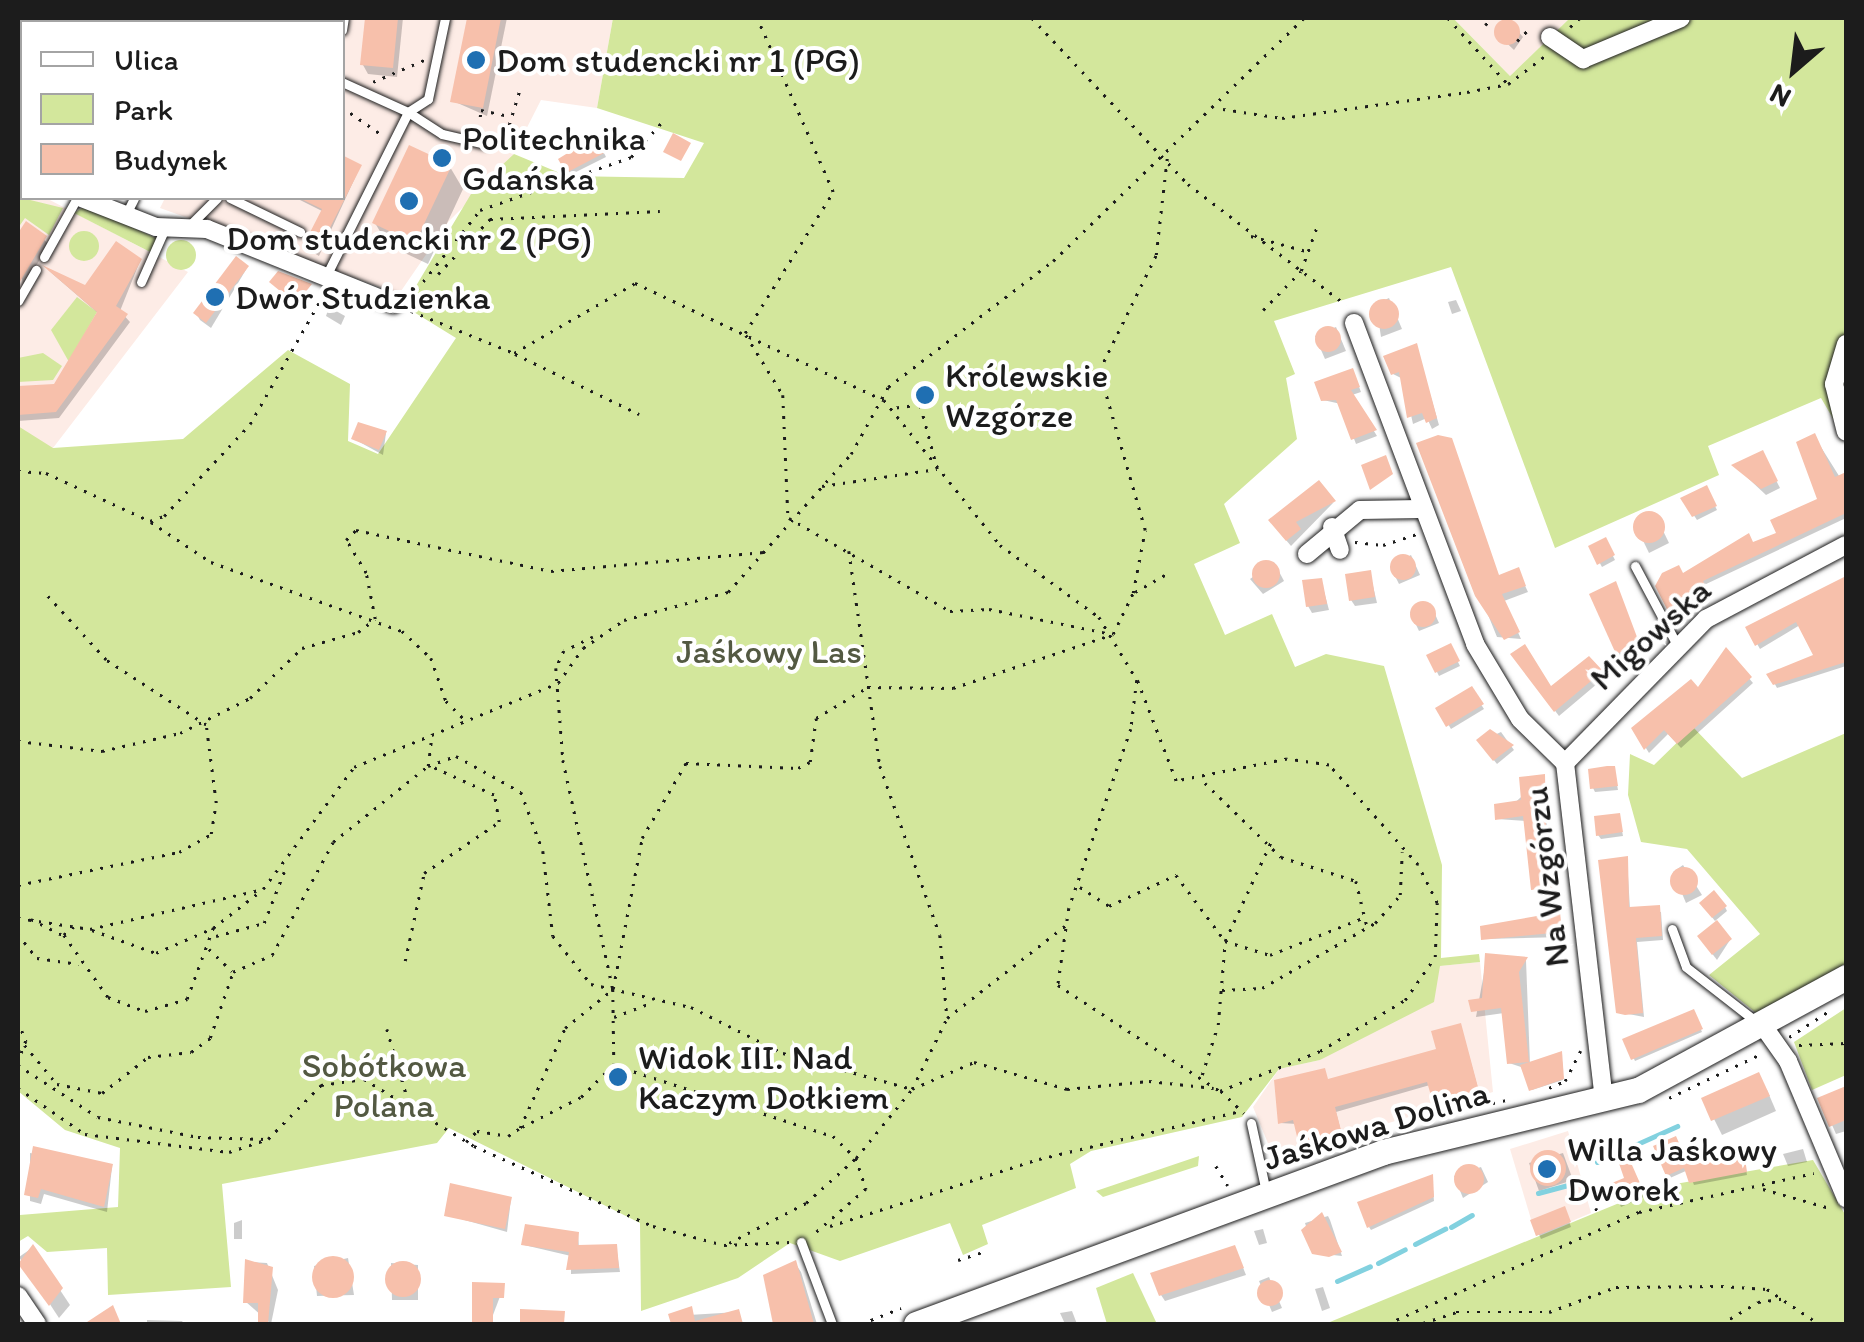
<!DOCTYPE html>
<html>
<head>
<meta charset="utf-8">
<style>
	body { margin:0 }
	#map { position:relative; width:1864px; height:1342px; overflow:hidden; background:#fff; font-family:Itim,sans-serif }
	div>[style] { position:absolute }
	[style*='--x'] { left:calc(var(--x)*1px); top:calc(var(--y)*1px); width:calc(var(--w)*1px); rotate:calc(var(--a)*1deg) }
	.built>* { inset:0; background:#fdece6 }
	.green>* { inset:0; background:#d3e79c }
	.round { border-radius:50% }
	.shadow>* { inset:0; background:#0003 }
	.stream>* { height:5px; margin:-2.5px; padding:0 2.5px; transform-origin:2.5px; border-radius:2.5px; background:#82d1df }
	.building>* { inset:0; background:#f7c0ab }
	.path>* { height:2.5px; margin-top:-1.25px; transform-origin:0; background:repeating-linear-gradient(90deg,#1c1c1c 0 2.5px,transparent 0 10.5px) }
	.roads { filter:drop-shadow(0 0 2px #1c1c1c) drop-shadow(0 0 2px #1c1c1c) }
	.lane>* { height:9px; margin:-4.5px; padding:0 4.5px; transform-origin:4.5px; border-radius:4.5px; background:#fff }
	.street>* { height:18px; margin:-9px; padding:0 9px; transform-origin:9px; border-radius:9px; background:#fff }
	.secondary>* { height:25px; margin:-12.5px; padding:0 12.5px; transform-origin:12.5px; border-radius:12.5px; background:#fff }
	.dots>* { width:28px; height:28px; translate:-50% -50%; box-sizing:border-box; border:5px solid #fff; border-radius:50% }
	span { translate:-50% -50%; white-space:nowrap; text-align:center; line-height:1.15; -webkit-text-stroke:8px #fff; paint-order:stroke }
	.poi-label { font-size:35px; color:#1c1c1c }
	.left { translate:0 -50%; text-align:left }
	.street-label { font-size:35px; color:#1c1c1c }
	.park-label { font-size:35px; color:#535942 }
	.frame { position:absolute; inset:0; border:20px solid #1c1c1c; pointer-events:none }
	.legend { position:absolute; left:20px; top:20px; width:325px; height:180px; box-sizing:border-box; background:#fff; border:2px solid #a4a4a4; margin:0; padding:12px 18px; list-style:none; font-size:30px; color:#1c1c1c }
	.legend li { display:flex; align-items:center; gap:20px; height:50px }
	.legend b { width:50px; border:2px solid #a4a4a4 }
	.north { position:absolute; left:1744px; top:20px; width:100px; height:100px; -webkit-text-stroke:8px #fff; paint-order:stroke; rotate:208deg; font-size:28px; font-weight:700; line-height:40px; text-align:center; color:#1c1c1c }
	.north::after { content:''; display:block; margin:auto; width:35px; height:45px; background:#1c1c1c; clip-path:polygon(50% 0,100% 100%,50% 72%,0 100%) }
</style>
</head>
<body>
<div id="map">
	<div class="built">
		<div style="clip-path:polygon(299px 18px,613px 18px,597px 108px,541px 100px,510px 161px,449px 221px,399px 294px,160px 208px,165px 198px,342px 198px,342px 22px)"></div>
		<div style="clip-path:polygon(1453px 18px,1570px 18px,1510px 76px)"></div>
		<div style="clip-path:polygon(18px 180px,22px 198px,46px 198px,188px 272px,53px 448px,18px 464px)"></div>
		<div style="clip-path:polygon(1480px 962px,1493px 1092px,1301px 1149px,1277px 1165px,1253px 1107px,1279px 1069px,1320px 1060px,1440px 966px)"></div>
		<div style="clip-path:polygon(1568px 1131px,1591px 1213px,1536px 1236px,1510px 1149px)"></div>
	</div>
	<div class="green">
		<div style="clip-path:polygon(613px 18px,1453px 18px,1510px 76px,1570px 18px,1846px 18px,1846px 417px,1835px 422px,1821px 398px,1708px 446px,1719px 475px,1555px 548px,1451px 267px,1274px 321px,1295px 374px,1286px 378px,1297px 439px,1224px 504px,1240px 543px,1194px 564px,1225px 635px,1272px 614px,1295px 667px,1326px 654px,1384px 666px,1442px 865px,1441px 958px,1479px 954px,1480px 962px,1440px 966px,1434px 1002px,1320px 1060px,1279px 1069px,1242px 1117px,1091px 1151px,1070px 1164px,1076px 1188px,982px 1225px,988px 1244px,963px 1255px,950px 1223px,840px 1261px,790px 1243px,738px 1278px,641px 1311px,640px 1223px,449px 1128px,437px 1143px,222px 1184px,231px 1287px,108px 1295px,107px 1248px,47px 1252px,28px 1236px,18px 1242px,20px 1215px,118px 1207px,120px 1148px,65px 1130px,18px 1091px,18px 426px,53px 448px,183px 439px,288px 350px,350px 384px,348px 441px,378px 454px,456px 338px,404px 306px,471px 194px,514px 154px,567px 176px,684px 178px,704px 143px,597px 108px)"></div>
		<div style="clip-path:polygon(18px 180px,22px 198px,63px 208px,49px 235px,25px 218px,18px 228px)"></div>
		<div style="clip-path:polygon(85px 206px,156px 238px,154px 254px,74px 213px)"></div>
		<div class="round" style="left:69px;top:231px;width:30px;height:30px"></div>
		<div class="round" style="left:166px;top:240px;width:30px;height:30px"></div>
		<div style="clip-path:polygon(77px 297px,97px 312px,69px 362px,51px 330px)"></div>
		<div style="clip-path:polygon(43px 353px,62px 366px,53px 380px,18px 382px,18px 358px)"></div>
		<div style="clip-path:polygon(1693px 727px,1742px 778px,1846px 733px,1846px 963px,1761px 1017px,1709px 975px,1760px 934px,1687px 849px,1641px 842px,1628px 795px,1630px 754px,1654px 765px)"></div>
		<div style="clip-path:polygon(1846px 1008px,1846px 1075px,1812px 1090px,1794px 1042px)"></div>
		<div style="clip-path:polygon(1199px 1156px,1198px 1166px,1103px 1197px,1096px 1191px)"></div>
		<div style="clip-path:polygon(1813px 1160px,1846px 1216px,1846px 1324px,1325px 1324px,1658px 1187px)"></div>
		<div style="clip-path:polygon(1133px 1273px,1157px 1324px,1107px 1324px,1096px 1288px)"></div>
	</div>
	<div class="shadow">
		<div style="clip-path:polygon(18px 18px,40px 18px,22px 22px,19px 52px)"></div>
		<div style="clip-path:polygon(367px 18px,403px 18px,397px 77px,368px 74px,363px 65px)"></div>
		<div style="clip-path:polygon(469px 18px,507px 18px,487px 116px,453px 101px)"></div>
		<div style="clip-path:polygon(1507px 19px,1523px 37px,1514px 50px,1494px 31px)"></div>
		<div style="clip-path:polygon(597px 138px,606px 157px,570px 175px,562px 160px)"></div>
		<div style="clip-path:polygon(360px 167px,319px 256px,309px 250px,324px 212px,296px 198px,342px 198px)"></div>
		<div style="clip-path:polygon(450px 167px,463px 189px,428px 264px,388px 245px,375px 223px)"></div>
		<div style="clip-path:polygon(26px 225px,49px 244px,23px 288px,18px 238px)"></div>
		<div style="clip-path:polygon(140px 261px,120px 311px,130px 322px,59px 418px,18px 421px,18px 389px,55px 387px,99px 314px,48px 270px,86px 288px)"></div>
		<div style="clip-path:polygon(247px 268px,211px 328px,200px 320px,196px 313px)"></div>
		<div style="clip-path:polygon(1389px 298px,1402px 329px,1381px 337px,1376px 304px)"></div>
		<div style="clip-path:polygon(1456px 300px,1461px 311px,1452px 314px,1448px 302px)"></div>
		<div style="clip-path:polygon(329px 307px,345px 316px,341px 325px,326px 316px)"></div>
		<div style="clip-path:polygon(1336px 327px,1346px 351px,1325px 359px,1315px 336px)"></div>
		<div style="clip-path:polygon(1416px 346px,1439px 425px,1432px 429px,1427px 418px,1413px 424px,1403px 379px,1393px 374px)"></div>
		<div style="clip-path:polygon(1355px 376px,1361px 392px,1352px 395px,1377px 436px,1356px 444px,1341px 404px,1323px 400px)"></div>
		<div style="clip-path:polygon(386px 433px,383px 455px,354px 439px)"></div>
		<div style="clip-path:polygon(1814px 436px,1846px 487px,1846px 518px,1704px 585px,1704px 597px,1674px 616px,1658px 586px,1779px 534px,1820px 500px)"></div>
		<div style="clip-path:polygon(1419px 444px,1499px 578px,1521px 577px,1528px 592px,1504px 601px,1521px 639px,1497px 637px)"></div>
		<div style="clip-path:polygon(1762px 453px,1780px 488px,1766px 495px,1735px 466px)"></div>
		<div style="clip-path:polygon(1706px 488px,1717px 510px,1697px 520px,1683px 499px)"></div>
		<div style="clip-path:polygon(1334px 502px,1291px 546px,1275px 527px)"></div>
		<div style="clip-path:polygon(1654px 512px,1669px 543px,1649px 553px,1634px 522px)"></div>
		<div style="clip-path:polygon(1605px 540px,1615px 560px,1602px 567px,1591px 547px)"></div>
		<div style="clip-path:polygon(1411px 555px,1420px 575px,1399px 584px,1390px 566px)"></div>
		<div style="clip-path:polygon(1274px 562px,1284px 581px,1263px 594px,1250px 579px)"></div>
		<div style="clip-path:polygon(1370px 573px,1377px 603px,1355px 606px,1351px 600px)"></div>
		<div style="clip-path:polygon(1321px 580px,1329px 610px,1312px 613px,1308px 606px)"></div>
		<div style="clip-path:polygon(1846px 584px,1846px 666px,1777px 688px,1770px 675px,1817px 657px,1800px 625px,1760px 649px,1748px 628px)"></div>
		<div style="clip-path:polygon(1617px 588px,1640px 649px,1620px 656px,1592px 595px)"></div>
		<div style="clip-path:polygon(1430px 603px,1439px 623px,1419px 631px,1410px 612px)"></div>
		<div style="clip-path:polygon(1450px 646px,1460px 666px,1439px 676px,1429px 656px)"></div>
		<div style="clip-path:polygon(1726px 651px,1753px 683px,1681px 748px,1668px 734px,1649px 753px,1634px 729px,1698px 691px)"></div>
		<div style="clip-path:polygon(1516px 659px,1550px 690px,1589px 659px,1604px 678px,1559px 716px)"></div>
		<div style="clip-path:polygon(1471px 689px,1484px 709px,1451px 729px,1439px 709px)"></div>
		<div style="clip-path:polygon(1501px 732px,1514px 750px,1497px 764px,1479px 742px)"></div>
		<div style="clip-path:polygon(1614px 768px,1618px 790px,1595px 792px,1593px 788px)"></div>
		<div style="clip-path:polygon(1544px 776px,1550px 870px,1560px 892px,1537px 895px,1526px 821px,1497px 819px)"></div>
		<div style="clip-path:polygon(1619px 815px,1623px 836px,1601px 839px,1598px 835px)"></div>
		<div style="clip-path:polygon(1627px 859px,1630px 909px,1661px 912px,1663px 940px,1637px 942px,1644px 1017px,1618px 1012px)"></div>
		<div style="clip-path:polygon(1683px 865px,1702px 895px,1686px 903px,1673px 872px)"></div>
		<div style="clip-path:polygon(1704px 907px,1725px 907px,1727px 911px,1715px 921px)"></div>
		<div style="clip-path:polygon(1559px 915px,1564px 937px,1484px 939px)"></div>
		<div style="clip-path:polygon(1730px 940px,1717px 960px,1704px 943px)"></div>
		<div style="clip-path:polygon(1487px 956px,1526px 960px,1530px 1064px,1561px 1054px,1563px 1080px,1532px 1090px,1524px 1068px,1509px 1063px,1504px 1013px,1476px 1017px)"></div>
		<div style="clip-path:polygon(1693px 1012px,1702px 1032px,1635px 1061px,1625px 1040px)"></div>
		<div style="clip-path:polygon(1462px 1030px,1480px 1096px,1473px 1100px,1438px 1109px,1430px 1085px,1336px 1112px,1344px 1143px,1305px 1152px,1297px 1124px,1280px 1123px,1328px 1081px,1439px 1051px)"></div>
		<div style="clip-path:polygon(1767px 1090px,1776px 1111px,1722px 1135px,1704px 1099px)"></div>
		<div style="clip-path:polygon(1846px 1095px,1846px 1131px,1836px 1134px,1821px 1100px)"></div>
		<div style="clip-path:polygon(1656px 1147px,1687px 1166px,1745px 1164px,1747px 1175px,1694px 1185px,1688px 1170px,1670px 1178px)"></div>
		<div style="clip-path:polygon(1624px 1149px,1644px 1197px,1621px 1207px,1611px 1186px,1628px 1180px)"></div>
		<div style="clip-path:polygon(1803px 1149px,1807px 1162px,1788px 1166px,1783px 1154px)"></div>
		<div style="clip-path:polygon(30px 1153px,112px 1167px,107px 1212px,44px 1194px,41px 1204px,30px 1201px)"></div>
		<div style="clip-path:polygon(1563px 1153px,1573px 1180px,1539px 1191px,1529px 1163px)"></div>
		<div style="clip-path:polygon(1481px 1167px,1488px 1182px,1463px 1198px,1454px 1176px)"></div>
		<div style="clip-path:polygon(1432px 1177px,1434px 1201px,1371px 1230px,1369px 1227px)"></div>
		<div style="clip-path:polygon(511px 1199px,507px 1232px,447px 1215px)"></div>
		<div style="clip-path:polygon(1566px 1212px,1571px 1227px,1541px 1239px,1533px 1221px)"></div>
		<div style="clip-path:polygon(1328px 1216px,1330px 1220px,1342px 1256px,1314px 1253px,1305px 1223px)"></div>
		<div style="clip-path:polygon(242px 1220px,242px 1239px,234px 1239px,234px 1223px)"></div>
		<div style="clip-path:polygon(1263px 1229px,1267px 1243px,1259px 1245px,1254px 1231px)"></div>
		<div style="clip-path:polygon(578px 1234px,579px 1248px,616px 1246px,620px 1272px,571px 1274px,571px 1256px,524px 1245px)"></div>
		<div style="clip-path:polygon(32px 1248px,70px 1305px,59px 1318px,19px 1257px)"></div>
		<div style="clip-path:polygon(1238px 1255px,1246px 1275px,1165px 1301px,1161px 1295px)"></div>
		<div style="clip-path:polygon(348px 1258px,354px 1295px,317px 1296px,314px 1266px)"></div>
		<div style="clip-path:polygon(247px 1262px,267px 1263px,278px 1290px,271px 1324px,246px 1302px)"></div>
		<div style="clip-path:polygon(391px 1263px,418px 1265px,418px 1300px,392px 1300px)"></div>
		<div style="clip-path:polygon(795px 1263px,801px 1272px,817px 1324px,776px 1324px,765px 1276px)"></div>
		<div style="clip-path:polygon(1269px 1277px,1282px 1308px,1272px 1312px,1259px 1281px)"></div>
		<div style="clip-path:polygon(504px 1286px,493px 1315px,475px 1315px)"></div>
		<div style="clip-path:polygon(1323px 1287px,1330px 1308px,1322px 1311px,1315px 1289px)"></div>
		<div style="clip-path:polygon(1072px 1311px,1077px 1324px,1065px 1324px,1060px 1313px)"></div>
		<div style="clip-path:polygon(738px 1312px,742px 1324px,673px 1324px,672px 1316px)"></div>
		<div style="clip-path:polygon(147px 1320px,182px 1321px,184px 1324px,147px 1324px)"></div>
	</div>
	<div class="stream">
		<div style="--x:1597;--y:1162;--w:88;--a:-24.2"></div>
		<div style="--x:1538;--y:1193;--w:30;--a:-15"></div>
		<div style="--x:1451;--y:1227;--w:24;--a:-30"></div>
		<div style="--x:1415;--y:1244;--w:34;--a:-27"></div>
		<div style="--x:1378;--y:1263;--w:30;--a:-27"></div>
		<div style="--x:1337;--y:1281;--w:36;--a:-24"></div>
	</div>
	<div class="building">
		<div style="clip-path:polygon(365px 18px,398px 18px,393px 68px,360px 65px)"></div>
		<div style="clip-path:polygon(467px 18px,501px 18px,483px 108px,450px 102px)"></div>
		<div class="round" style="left:1494px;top:19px;width:26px;height:26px"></div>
		<div style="clip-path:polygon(673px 133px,691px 143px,681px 161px,663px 152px)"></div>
		<div style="clip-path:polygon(597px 135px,606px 152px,566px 173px,558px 159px)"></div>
		<div style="clip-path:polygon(409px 145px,452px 165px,415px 243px,372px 223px)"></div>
		<div style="clip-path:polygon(342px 155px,362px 165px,317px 253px,303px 246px,322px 209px,299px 198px,342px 198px)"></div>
		<div style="clip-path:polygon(26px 221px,47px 236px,18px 285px,18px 233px)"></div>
		<div style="clip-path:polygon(116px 241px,142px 259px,116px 306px,128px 314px,56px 412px,18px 415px,18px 386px,54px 384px,97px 312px,42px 265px,85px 285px)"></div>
		<div style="clip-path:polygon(236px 256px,249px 266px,206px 323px,193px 313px)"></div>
		<div style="clip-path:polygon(278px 271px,312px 284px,296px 304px,269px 282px)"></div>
		<div class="round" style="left:1369px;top:299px;width:30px;height:30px"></div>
		<div class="round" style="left:1315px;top:326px;width:26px;height:26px"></div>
		<div style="clip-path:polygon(1417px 343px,1437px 418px,1426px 423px,1422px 413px,1407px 418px,1399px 372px,1391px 375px,1383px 356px)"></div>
		<div style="clip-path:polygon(1353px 368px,1360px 387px,1351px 390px,1377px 430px,1351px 440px,1336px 400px,1321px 401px,1314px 382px)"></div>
		<div style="clip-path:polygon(358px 422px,387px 431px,379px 450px,351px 439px)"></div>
		<div style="clip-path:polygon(1815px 433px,1835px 477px,1846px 472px,1846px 513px,1703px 581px,1707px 589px,1669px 613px,1655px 586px,1662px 573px,1679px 565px,1683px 573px,1749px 533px,1753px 542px,1776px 533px,1770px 520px,1817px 499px,1796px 442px)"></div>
		<div style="clip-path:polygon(1438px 435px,1452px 438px,1499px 575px,1519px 567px,1526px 586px,1502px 594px,1520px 632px,1504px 640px,1475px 596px,1416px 443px)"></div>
		<div style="clip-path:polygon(1763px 450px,1778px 481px,1761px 489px,1731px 465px)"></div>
		<div style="clip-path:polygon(1386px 455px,1393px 474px,1370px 490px,1361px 465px)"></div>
		<div style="clip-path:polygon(1319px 480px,1336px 501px,1296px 522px,1301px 529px,1286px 541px,1268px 520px)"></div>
		<div style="clip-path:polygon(1707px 485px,1717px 506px,1692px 517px,1680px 498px)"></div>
		<div class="round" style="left:1633px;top:511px;width:32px;height:32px"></div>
		<div style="clip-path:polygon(1606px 537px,1615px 555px,1597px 565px,1588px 546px)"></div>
		<div class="round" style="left:1390px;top:554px;width:26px;height:26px"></div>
		<div class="round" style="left:1252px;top:560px;width:28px;height:28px"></div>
		<div style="clip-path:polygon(1371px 570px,1375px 597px,1349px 601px,1345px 574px)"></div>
		<div style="clip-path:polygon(1846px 576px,1846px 662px,1773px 685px,1766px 674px,1813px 655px,1796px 622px,1755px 646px,1745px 627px)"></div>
		<div style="clip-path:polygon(1322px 578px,1327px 604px,1306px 607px,1302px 580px)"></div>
		<div style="clip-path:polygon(1616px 581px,1640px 645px,1616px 654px,1589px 594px)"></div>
		<div class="round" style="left:1410px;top:601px;width:26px;height:26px"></div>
		<div style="clip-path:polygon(1451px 643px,1460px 661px,1435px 673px,1426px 655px)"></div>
		<div style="clip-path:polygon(1525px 644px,1551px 686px,1589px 656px,1603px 671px,1554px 712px,1510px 654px)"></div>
		<div style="clip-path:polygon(1726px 647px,1752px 677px,1677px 744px,1664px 730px,1644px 750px,1631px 728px,1691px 679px,1698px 687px)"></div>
		<div style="clip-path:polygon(1472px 686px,1484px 704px,1446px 727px,1435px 708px)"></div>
		<div style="clip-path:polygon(1490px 729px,1514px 745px,1493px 761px,1476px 740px)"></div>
		<div style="clip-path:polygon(1607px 766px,1615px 766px,1618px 786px,1590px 789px,1588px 769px)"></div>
		<div style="clip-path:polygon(1545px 774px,1547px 867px,1556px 866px,1559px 887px,1531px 890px,1523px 816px,1495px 820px,1494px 804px,1521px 800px,1519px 777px)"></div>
		<div style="clip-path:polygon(1620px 813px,1623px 832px,1596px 836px,1594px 816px)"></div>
		<div style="clip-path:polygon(1628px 856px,1629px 907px,1660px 905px,1662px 936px,1636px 938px,1643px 1013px,1625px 1015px,1616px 1013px,1598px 860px)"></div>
		<div class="round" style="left:1670px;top:867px;width:28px;height:28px"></div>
		<div style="clip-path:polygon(1714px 890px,1727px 906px,1712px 918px,1699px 903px)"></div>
		<div style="clip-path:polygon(1560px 912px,1562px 932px,1481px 940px,1480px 926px)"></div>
		<div style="clip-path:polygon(1717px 920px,1732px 939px,1712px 955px,1697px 936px)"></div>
		<div style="clip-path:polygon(1485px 953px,1528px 957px,1519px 972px,1529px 1062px,1507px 1064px,1501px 1008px,1471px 1012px,1468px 1000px,1482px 998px)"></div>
		<div style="clip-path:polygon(1694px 1009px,1703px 1029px,1631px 1060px,1622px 1039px)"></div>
		<div style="clip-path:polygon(1461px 1023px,1479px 1091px,1471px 1096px,1434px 1106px,1427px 1082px,1335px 1107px,1343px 1138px,1300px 1149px,1293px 1120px,1278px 1124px,1274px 1080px,1325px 1068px,1328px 1079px,1436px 1049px,1431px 1031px)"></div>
		<div style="clip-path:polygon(1562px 1051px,1564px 1079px,1529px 1091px,1520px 1065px)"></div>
		<div style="clip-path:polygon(1759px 1072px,1770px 1096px,1711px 1121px,1701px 1098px)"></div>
		<div style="clip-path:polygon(1846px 1086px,1846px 1120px,1829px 1127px,1817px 1098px)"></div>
		<div style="clip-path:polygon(1676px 1136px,1688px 1164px,1745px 1158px,1747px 1172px,1689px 1183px,1684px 1168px,1666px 1176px,1653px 1146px)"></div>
		<div style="clip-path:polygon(1621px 1140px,1643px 1190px,1615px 1202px,1607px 1185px,1624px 1178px,1612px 1143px)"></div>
		<div style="clip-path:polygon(33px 1146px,113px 1164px,104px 1207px,41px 1189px,38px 1198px,24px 1195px)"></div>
		<div class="round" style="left:1530px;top:1150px;width:36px;height:36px"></div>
		<div class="round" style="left:1454px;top:1164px;width:30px;height:30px"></div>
		<div style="clip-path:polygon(1433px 1174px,1434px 1197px,1367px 1228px,1357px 1202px)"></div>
		<div style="clip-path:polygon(450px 1183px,512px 1197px,505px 1229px,444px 1216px)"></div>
		<div style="clip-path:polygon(1565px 1206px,1571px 1222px,1536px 1236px,1530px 1220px)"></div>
		<div style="clip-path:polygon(1322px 1212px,1342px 1252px,1329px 1257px,1312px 1254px,1301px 1230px)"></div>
		<div style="clip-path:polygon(525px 1224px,579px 1232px,578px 1245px,617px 1244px,619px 1268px,566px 1270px,569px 1252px,521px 1245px)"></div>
		<div style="clip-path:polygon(33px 1244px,63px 1288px,49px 1306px,18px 1264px)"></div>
		<div style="clip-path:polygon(1235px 1245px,1244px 1268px,1159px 1296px,1150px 1273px)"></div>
		<div class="round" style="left:312px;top:1256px;width:42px;height:42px"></div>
		<div style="clip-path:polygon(245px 1259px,273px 1267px,268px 1324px,258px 1324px,258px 1303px,243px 1303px)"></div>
		<div style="clip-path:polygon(796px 1260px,814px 1324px,773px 1324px,763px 1275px)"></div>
		<div class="round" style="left:385px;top:1261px;width:36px;height:36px"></div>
		<div class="round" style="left:1257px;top:1280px;width:26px;height:26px"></div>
		<div style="clip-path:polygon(472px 1282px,505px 1283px,504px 1298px,493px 1298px,493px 1324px,472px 1324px)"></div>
		<div style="clip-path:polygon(113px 1305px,121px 1324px,84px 1324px)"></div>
		<div style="clip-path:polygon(692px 1306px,695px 1321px,739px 1309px,743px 1324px,671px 1324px,668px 1314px)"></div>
		<div style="clip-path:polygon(520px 1309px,565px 1311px,564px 1324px,520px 1324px)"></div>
	</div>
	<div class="path">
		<div style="--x:1032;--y:18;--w:228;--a:46.8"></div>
		<div style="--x:1188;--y:184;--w:199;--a:37.4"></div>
		<div style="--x:1448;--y:18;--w:88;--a:47.8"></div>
		<div style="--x:1485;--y:25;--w:11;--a:-41"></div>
		<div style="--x:1570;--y:27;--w:13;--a:-42"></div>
		<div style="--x:1517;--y:41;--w:18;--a:-45"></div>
		<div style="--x:373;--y:82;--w:56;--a:-23.3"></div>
		<div style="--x:342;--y:107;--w:49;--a:35"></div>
		<div style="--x:1223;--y:109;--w:60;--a:8.7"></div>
		<div style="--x:1282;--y:118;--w:187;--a:-8"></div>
		<div style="--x:1467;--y:92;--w:42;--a:-11"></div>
		<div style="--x:1508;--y:84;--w:48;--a:-37.3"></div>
		<div style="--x:480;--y:117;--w:7;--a:-82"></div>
		<div style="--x:481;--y:110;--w:30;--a:12"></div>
		<div style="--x:494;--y:137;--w:19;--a:-39"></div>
		<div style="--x:509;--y:125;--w:39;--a:-73"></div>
		<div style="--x:1251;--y:236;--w:61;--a:15.2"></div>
		<div style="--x:438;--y:274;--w:76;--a:-46.6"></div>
		<div style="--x:490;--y:219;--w:170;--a:-2.7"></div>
		<div style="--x:410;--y:298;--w:112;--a:-51.5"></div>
		<div style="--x:480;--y:210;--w:160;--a:-19.3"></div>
		<div style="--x:631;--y:157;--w:47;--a:-48.5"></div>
		<div style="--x:1263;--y:310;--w:54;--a:-45.7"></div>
		<div style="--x:1301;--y:271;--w:45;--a:-70.3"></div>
		<div style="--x:411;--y:311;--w:111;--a:22.2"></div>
		<div style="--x:514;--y:353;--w:140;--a:-30"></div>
		<div style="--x:635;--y:283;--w:275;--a:25.2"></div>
		<div style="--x:884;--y:400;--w:186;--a:51.3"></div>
		<div style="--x:1000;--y:545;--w:122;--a:36"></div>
		<div style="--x:1099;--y:617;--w:74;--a:58.9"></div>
		<div style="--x:1137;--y:680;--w:49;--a:97"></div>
		<div style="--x:1131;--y:729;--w:189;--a:109.1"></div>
		<div style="--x:1069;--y:908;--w:78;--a:98.1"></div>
		<div style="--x:1058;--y:985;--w:194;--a:33.2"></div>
		<div style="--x:1220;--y:1091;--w:108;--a:-21.8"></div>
		<div style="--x:1320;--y:1051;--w:99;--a:-31"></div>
		<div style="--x:1405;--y:1000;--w:52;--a:-55.1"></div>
		<div style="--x:1435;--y:957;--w:54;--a:-87.9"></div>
		<div style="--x:1437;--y:903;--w:42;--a:-116.6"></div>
		<div style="--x:1418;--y:865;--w:134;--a:-131.7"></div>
		<div style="--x:1329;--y:765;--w:42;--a:-171.9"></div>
		<div style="--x:1287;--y:759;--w:113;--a:168.8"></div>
		<div style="--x:1176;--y:781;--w:108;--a:-111.1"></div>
		<div style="--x:745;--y:333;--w:166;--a:-58"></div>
		<div style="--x:833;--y:192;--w:190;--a:-113.6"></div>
		<div style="--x:746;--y:335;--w:70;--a:58.3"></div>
		<div style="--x:783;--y:395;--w:120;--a:87.6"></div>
		<div style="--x:515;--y:354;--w:138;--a:25.8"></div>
		<div style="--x:920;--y:403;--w:13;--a:-90"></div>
		<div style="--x:920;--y:390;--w:8;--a:40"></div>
		<div style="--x:18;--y:471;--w:28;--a:4"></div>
		<div style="--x:46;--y:473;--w:115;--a:24.8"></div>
		<div style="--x:150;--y:521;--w:15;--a:-20"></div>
		<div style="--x:164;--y:516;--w:126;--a:-46.9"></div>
		<div style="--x:250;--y:424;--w:150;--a:-60.4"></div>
		<div style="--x:822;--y:486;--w:116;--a:-8.4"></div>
		<div style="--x:937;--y:469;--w:66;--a:-104.9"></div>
		<div style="--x:920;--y:405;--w:26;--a:173"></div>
		<div style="--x:789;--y:518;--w:186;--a:30"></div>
		<div style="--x:950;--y:611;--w:39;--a:-3"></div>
		<div style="--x:989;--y:609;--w:126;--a:11.5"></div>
		<div style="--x:151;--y:522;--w:72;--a:33.7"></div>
		<div style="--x:211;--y:562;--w:203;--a:19.9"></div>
		<div style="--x:402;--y:631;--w:40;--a:43"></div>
		<div style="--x:431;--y:658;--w:46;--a:70.8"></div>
		<div style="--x:446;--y:701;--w:28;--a:45"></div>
		<div style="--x:1355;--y:542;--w:28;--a:6"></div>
		<div style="--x:1383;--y:545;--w:36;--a:-18"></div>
		<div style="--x:849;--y:551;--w:217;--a:81.8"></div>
		<div style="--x:880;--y:766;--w:179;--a:70.5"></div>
		<div style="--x:940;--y:935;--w:81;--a:85.1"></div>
		<div style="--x:1135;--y:592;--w:40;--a:-29.7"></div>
		<div style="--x:593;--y:637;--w:32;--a:154"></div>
		<div style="--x:564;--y:651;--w:19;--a:115"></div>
		<div style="--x:556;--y:668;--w:92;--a:85.6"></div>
		<div style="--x:563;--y:760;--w:234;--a:77.7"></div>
		<div style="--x:613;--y:989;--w:74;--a:89.2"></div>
		<div style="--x:18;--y:741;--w:85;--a:6.8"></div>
		<div style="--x:102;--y:751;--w:80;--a:-13"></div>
		<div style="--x:180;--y:733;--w:78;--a:-26.6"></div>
		<div style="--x:250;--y:698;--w:72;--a:-43.9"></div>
		<div style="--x:302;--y:648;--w:58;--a:-15.9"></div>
		<div style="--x:358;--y:632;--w:21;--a:-37"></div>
		<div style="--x:375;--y:619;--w:47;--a:-101.1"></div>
		<div style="--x:366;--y:573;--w:39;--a:-121"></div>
		<div style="--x:346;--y:540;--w:14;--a:-45"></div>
		<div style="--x:356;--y:530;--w:199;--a:11.9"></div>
		<div style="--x:551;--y:571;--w:215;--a:-5.1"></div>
		<div style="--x:428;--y:766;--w:30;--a:-20"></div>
		<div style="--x:456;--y:756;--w:74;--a:29"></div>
		<div style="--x:521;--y:792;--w:63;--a:69.6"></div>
		<div style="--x:543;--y:851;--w:86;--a:83.3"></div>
		<div style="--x:553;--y:936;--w:61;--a:51.6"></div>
		<div style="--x:591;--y:984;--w:103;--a:13"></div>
		<div style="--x:691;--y:1007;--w:103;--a:26.6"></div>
		<div style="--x:783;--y:1053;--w:134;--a:15.6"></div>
		<div style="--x:912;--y:1089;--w:68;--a:-23.5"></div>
		<div style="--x:974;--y:1062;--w:97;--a:16.2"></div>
		<div style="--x:1067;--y:1089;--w:82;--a:-5.6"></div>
		<div style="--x:1149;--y:1081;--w:65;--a:6.1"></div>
		<div style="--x:1205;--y:783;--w:106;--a:44.2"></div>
		<div style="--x:1281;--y:857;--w:79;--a:17.7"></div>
		<div style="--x:1356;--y:881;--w:46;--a:76.3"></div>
		<div style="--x:18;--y:885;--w:164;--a:-11.6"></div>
		<div style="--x:179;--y:852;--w:37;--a:-29"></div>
		<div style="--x:211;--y:834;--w:31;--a:-81"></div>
		<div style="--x:216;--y:803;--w:79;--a:-97.3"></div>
		<div style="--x:206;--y:725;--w:119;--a:-147"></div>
		<div style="--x:106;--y:660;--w:92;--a:-132.4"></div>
		<div style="--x:1080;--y:887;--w:35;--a:33"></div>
		<div style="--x:1109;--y:906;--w:74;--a:-24.8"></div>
		<div style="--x:1176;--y:875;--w:82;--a:53.4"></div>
		<div style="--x:1225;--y:941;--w:47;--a:17.3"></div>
		<div style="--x:1270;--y:955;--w:102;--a:-21.8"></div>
		<div style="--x:18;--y:918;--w:73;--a:8.7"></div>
		<div style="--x:90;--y:929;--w:178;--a:-13"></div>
		<div style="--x:263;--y:889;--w:152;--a:-53.3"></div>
		<div style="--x:354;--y:767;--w:221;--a:-22.4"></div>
		<div style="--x:558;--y:683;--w:43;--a:-54.5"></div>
		<div style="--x:583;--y:648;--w:50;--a:-34.3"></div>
		<div style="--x:624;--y:620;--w:108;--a:-15.1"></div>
		<div style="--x:728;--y:592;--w:185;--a:-48.3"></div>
		<div style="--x:851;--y:454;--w:77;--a:-61.1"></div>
		<div style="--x:888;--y:387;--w:208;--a:-37.4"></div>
		<div style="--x:1053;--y:261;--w:349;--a:-44.1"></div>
		<div style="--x:31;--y:919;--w:36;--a:27"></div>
		<div style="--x:74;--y:927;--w:13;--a:141"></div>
		<div style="--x:64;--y:935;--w:76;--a:54.6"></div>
		<div style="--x:108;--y:997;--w:40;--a:21"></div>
		<div style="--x:145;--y:1011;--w:44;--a:-15.9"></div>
		<div style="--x:187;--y:999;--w:76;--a:-69.9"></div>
		<div style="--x:92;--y:930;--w:68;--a:19.8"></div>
		<div style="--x:156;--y:953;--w:62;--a:-23.7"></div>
		<div style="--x:213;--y:928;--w:62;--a:-37.8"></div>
		<div style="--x:18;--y:934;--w:31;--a:52"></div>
		<div style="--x:37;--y:958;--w:42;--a:8.1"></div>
		<div style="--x:216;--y:936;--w:50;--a:-15.2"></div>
		<div style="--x:264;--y:923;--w:55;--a:-68.6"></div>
		<div style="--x:209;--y:949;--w:32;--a:44"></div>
		<div style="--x:405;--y:961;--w:90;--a:-77.8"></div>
		<div style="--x:424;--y:873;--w:91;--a:-34.2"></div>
		<div style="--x:499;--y:822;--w:27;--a:-100"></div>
		<div style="--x:494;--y:795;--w:70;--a:-155.6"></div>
		<div style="--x:1222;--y:990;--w:40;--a:-2.9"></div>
		<div style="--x:1262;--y:988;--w:130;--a:-29.9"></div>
		<div style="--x:1375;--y:923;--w:38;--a:-48"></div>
		<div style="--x:1400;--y:895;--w:43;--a:-87.3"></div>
		<div style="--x:614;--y:1017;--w:36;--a:-21"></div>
		<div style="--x:18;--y:1021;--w:22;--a:68"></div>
		<div style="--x:26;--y:1041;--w:22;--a:111"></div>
		<div style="--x:387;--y:1029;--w:74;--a:73.5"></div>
		<div style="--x:18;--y:1037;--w:61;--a:50.3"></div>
		<div style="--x:57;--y:1084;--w:46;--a:11.3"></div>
		<div style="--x:102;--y:1093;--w:58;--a:-38"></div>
		<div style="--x:148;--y:1057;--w:43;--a:-6.6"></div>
		<div style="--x:191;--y:1052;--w:24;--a:-36"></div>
		<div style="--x:210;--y:1038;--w:70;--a:-70.8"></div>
		<div style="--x:233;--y:972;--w:43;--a:-23.6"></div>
		<div style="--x:272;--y:955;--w:128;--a:-61.6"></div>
		<div style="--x:333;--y:842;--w:122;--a:-38.7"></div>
		<div style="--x:428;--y:766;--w:32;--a:-83"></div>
		<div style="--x:1789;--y:1037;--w:48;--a:-33"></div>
		<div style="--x:1799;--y:1045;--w:47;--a:-2.4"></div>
		<div style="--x:18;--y:1065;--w:95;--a:33"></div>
		<div style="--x:98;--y:1117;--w:102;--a:11.3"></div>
		<div style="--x:198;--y:1137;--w:69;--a:1.7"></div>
		<div style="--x:614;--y:1065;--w:230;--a:18"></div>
		<div style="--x:833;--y:1136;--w:32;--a:44"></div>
		<div style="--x:856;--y:1158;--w:33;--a:72"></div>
		<div style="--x:866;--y:1189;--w:72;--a:139"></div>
		<div style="--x:1202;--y:1075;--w:52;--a:-72.3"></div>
		<div style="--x:1218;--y:1025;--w:84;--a:-85.2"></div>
		<div style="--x:1225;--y:941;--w:109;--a:-65.1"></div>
		<div style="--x:18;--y:1088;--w:81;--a:34.5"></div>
		<div style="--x:85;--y:1134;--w:145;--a:7.1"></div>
		<div style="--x:229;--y:1152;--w:41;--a:-18.4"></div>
		<div style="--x:268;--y:1139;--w:76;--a:-45.5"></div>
		<div style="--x:321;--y:1085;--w:43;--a:-7.9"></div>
		<div style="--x:364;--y:1079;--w:129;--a:31.3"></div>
		<div style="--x:474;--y:1146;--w:196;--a:24.1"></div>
		<div style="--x:653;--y:1226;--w:73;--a:15"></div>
		<div style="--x:724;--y:1245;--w:66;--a:-2.6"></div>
		<div style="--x:1549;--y:1088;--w:17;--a:-24"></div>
		<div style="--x:1565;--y:1081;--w:34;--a:-63"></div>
		<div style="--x:1221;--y:1091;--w:32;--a:44"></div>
		<div style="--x:1669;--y:1098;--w:102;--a:-25.6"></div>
		<div style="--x:1421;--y:1120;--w:87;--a:-13.2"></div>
		<div style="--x:522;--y:1127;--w:66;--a:-27"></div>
		<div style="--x:581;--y:1097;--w:45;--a:-45"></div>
		<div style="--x:466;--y:1142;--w:16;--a:-45"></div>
		<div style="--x:477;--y:1131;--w:31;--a:9"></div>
		<div style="--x:508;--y:1136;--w:14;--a:-34"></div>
		<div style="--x:520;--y:1128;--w:110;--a:-65.8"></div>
		<div style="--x:565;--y:1028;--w:62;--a:-39.1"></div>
		<div style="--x:613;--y:989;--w:154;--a:-79.1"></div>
		<div style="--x:642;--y:838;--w:87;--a:-59.6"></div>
		<div style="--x:686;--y:763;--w:112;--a:2.6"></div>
		<div style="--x:798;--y:768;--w:13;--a:-27"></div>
		<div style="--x:810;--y:762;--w:44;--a:-82.2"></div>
		<div style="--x:816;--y:718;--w:61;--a:-30.8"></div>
		<div style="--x:868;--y:687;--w:85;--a:0.7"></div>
		<div style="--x:953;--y:688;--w:169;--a:-18.6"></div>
		<div style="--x:1113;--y:634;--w:46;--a:-64"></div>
		<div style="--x:1133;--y:593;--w:64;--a:-79.2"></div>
		<div style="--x:1145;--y:530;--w:166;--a:-106.1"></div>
		<div style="--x:1099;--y:371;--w:129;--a:-63.8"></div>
		<div style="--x:1156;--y:255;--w:98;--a:-83.5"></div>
		<div style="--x:1216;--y:1166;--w:23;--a:59"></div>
		<div style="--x:1763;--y:1189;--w:73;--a:15.9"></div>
		<div style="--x:1596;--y:1208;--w:9;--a:72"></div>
		<div style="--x:830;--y:1226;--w:219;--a:-17.8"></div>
		<div style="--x:1039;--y:1159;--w:208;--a:-13.4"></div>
		<div style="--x:729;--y:1243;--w:87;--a:-27.5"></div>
		<div style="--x:806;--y:1203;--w:67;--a:-42"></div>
		<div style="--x:856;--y:1158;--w:89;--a:-50.9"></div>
		<div style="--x:912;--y:1089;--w:79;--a:-63.8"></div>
		<div style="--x:947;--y:1018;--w:151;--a:-38"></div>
		<div style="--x:958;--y:1260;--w:28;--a:-18"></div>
		<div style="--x:1423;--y:1323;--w:35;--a:-18"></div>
		<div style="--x:1456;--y:1312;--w:93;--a:0"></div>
		<div style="--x:1549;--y:1312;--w:72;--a:-20.5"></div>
		<div style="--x:1616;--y:1287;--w:105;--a:-0.5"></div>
		<div style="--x:1721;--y:1286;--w:46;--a:3.7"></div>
		<div style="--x:1767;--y:1289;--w:63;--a:33.9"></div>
		<div style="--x:861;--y:1324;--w:43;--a:-21.8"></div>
		<div style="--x:1387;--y:1324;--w:276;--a:-24"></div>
		<div style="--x:1639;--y:1212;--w:179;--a:-12.6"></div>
		<div style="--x:1464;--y:1324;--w:9;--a:0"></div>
		<div style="--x:1721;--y:1324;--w:43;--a:-30.7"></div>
		<div style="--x:1758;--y:1302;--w:30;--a:-8"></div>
	</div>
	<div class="roads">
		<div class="lane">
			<div style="--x:342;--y:30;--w:12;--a:-81"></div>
			<div style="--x:408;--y:112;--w:24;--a:-33"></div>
			<div style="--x:428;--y:99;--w:83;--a:-78.1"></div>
			<div style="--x:408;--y:112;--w:40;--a:32.9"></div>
			<div style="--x:442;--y:134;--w:44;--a:13.1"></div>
			<div style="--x:230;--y:198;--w:78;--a:25.9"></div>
			<div style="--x:125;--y:216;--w:20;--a:-63"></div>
			<div style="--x:188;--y:227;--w:41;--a:-45"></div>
			<div style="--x:44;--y:257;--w:68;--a:-60.8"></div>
			<div style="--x:326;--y:276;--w:183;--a:-63.4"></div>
			<div style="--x:408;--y:112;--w:72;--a:-155.6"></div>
			<div style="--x:141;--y:282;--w:59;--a:-66"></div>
			<div style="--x:18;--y:301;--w:36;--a:-60"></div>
			<div style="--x:1635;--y:566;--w:92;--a:62"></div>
			<div style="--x:1672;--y:929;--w:40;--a:69.8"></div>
			<div style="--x:1686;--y:967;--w:91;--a:37.9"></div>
			<div style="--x:1251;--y:1123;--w:71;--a:77.7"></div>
			<div style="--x:801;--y:1242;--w:88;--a:69.3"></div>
		</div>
		<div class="street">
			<div style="--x:1550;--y:37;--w:40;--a:34"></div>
			<div style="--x:1583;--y:59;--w:106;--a:-22.7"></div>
			<div style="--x:18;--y:164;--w:5;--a:37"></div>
			<div style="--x:82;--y:198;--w:79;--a:21.4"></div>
			<div style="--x:156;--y:227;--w:51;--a:2.2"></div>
			<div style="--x:207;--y:229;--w:201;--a:21.9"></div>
			<div style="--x:1354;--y:323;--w:343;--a:69.3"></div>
			<div style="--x:1475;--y:644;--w:87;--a:59"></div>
			<div style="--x:1520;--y:719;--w:63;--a:44.4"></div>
			<div style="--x:1565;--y:763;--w:338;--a:83.4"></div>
			<div style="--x:1846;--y:344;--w:42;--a:106.7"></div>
			<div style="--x:1834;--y:384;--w:49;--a:76"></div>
			<div style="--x:1332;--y:527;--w:24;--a:71"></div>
			<div style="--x:1307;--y:554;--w:69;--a:-39.7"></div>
			<div style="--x:1360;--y:510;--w:60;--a:-1"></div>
			<div style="--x:1565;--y:763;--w:202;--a:-45.6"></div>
			<div style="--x:1706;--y:619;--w:158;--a:-27.9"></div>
			<div style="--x:1764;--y:1027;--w:42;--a:54.8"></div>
			<div style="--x:1788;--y:1061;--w:149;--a:67.1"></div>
			<div style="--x:18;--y:1296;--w:34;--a:56"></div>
		</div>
		<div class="secondary">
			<div style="--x:916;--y:1324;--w:498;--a:-20.2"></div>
			<div style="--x:1383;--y:1152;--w:262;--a:-13.7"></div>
			<div style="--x:1638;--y:1090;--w:237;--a:-28.5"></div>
		</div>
	</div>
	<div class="dots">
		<div style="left:476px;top:60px;background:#1f6fb2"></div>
		<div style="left:442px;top:158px;background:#1f6fb2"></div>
		<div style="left:409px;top:201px;background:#1f6fb2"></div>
		<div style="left:215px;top:297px;background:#1f6fb2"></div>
		<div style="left:925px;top:395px;background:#1f6fb2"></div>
		<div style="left:618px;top:1077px;background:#1f6fb2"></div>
		<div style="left:1547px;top:1169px;background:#1f6fb2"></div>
	</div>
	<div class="poi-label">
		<span class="left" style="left:496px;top:60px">Dom studencki nr 1 (PG)</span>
		<span class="left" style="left:462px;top:158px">Politechnika<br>Gdańska</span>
		<span style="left:409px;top:238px">Dom studencki nr 2 (PG)</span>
		<span class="left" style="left:235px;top:297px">Dwór Studzienka</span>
		<span class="left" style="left:945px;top:395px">Królewskie<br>Wzgórze</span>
		<span class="left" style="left:638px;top:1077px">Widok III. Nad<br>Kaczym Dołkiem</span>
		<span class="left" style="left:1567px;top:1169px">Willa Jaśkowy<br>Dworek</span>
	</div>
	<div class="street-label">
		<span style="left:1650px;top:634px;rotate:-42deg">Migowska</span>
		<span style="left:1546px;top:877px;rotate:-97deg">Na Wzgórzu</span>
		<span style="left:1376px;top:1125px;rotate:-17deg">Jaśkowa Dolina</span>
	</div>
	<div class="park-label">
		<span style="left:769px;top:651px">Jaśkowy Las</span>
		<span style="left:384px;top:1085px">Sobótkowa<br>Polana</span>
	</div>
	<div class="frame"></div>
	<ul class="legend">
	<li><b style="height:12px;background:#fff"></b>Ulica</li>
	<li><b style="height:28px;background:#d3e79c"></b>Park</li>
	<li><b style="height:28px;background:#f7c0ab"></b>Budynek</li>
	</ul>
	<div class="north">N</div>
</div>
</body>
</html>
